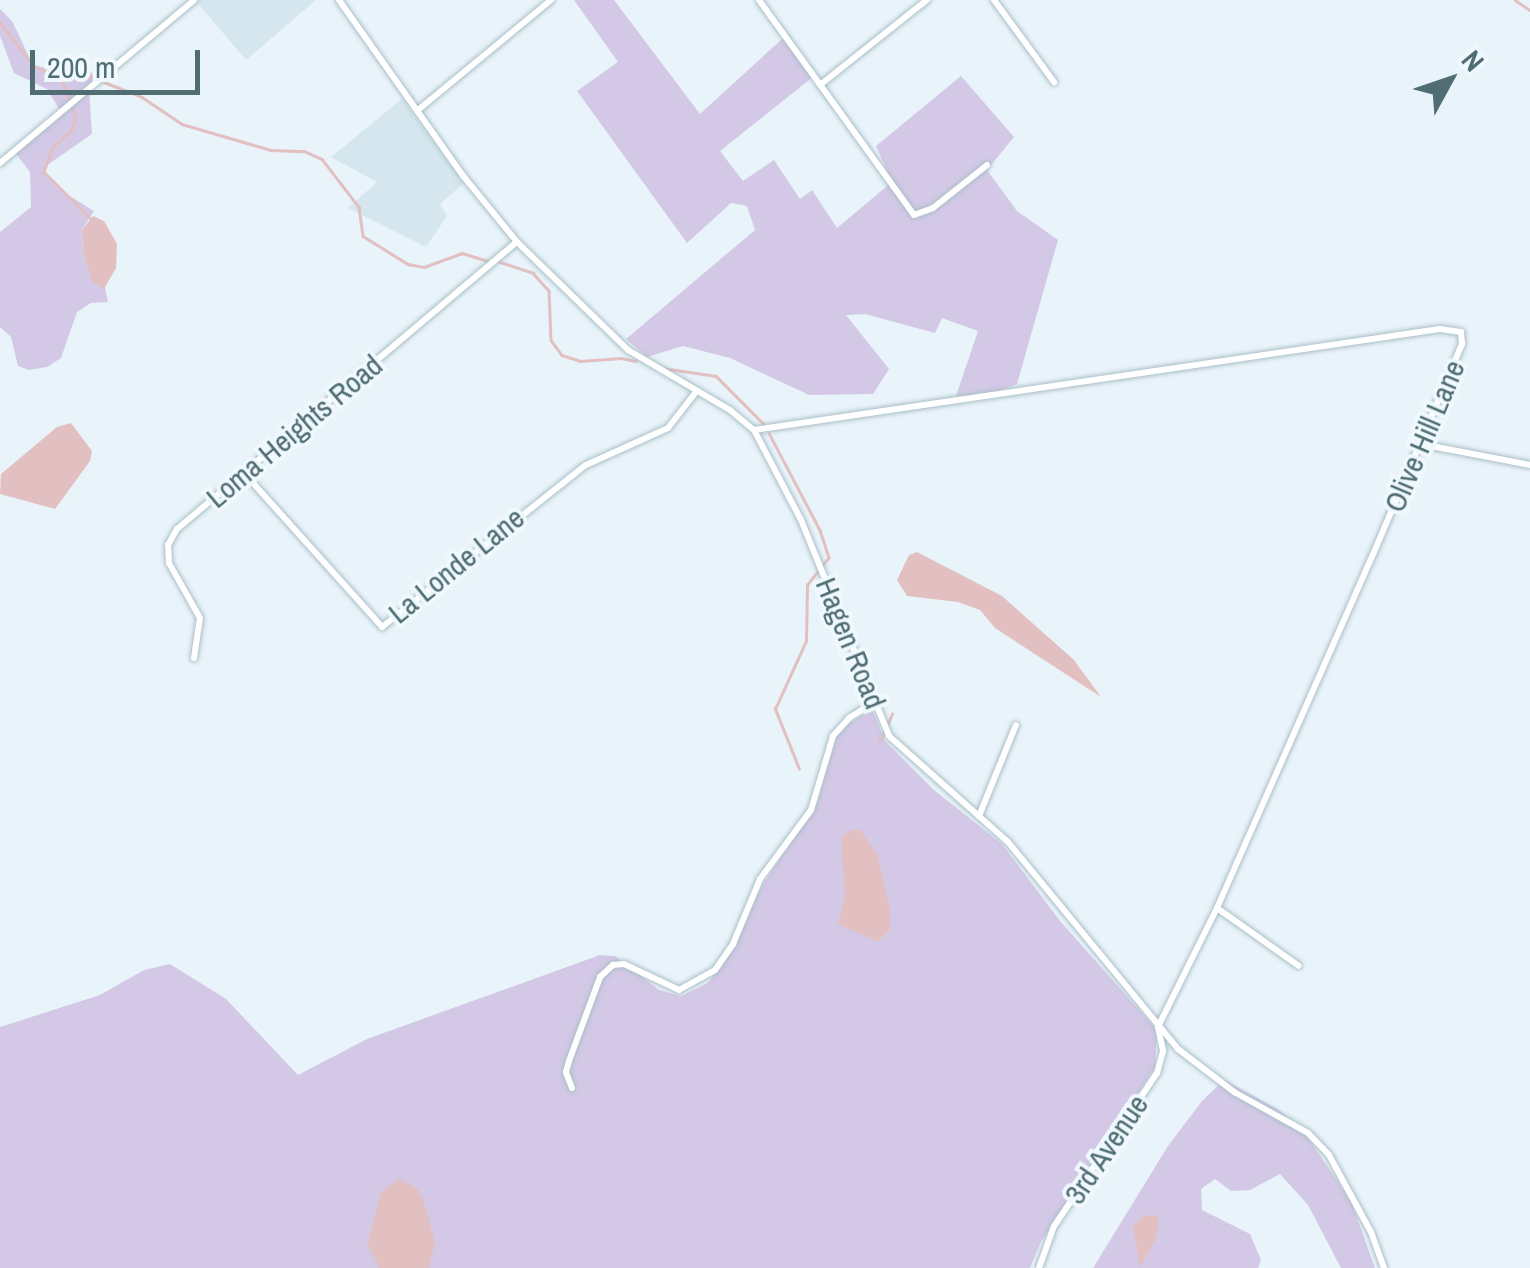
<!DOCTYPE html>
<html>
<head>
<meta charset="utf-8">
<style>
	body { margin:0 }
	#map { position:relative; width:1530px; height:1268px; overflow:hidden; background:#e9f3fa; font-family:"Archivo Narrow",sans-serif }
	div>[style] { position:absolute }
	[style*='--x'] { left:calc(var(--x)*1px); top:calc(var(--y)*1px); width:calc(var(--w)*1px); rotate:calc(var(--a)*1deg) }
	.residential>* { inset:0; background:#d5e6ee }
	.green>* { inset:0; background:#d4c8e7 }
	.water>* { inset:0; background:#e2bfc1 }
	.stream>* { height:2.5px; margin:-1.25px; padding:0 1.25px; transform-origin:1.25px; border-radius:1.25px; background:#e2bfc1 }
	.roads { filter:drop-shadow(0 0 2px #aac0c7) drop-shadow(0 0 2px #aac0c7) }
	.minor>* { height:6px; margin:-3px; padding:0 3px; transform-origin:3px; border-radius:3px; background:#fff }
	span { translate:-50% -50%; white-space:nowrap; text-align:center; line-height:1.15; -webkit-text-stroke:8px #eff8fd; paint-order:stroke }
	.street-label { font-size:30px; color:#4f6d72 }
	.north { position:absolute; left:1400px; top:30px; width:100px; height:100px; -webkit-text-stroke:8px #eff8fd; paint-order:stroke; rotate:50deg; font-size:28px; font-weight:700; line-height:40px; text-align:center; color:#4f6d72 }
	.north::after { content:''; display:block; margin:auto; width:35px; height:45px; background:#4f6d72; clip-path:polygon(50% 0,100% 100%,50% 72%,0 100%) }
	.scale { position:absolute; left:30px; top:50px; width:170px; height:45px; box-sizing:border-box; border:5px solid #4f6d72; border-top:0; padding-left:12px; font-size:30px; line-height:35px; white-space:nowrap; color:#4f6d72; -webkit-text-stroke:8px #eff8fd; paint-order:stroke }
</style>
</head>
<body>
<div id="map">
	<div class="residential">
		<div style="clip-path:polygon(195px 0,316px 0,246px 60px)"></div>
		<div style="clip-path:polygon(402px 99px,464px 183px,440px 204px,447px 216px,426px 247px,348px 208px,377px 182px,331px 157px)"></div>
	</div>
	<div class="green">
		<div style="clip-path:polygon(574px 0,614px 0,700px 114px,783px 38px,813px 77px,720px 151px,743px 181px,774px 160px,800px 199px,812px 190px,837px 228px,892px 182px,876px 146px,961px 76px,1014px 137px,987px 170px,1017px 211px,1058px 240px,1017px 384px,989px 396px,956px 396px,978px 331px,942px 318px,935px 333px,865px 314px,846px 315px,889px 369px,873px 394px,809px 395px,730px 358px,683px 346px,647px 357px,626px 339px,755px 230px,747px 206px,731px 203px,687px 243px,577px 91px,618px 62px)"></div>
		<div style="clip-path:polygon(0 9px,12px 21px,33px 65px,62px 72px,78px 63px,96px 76px,89px 89px,92px 134px,46px 166px,44px 172px,57px 188px,94px 211px,82px 230px,83px 253px,92px 282px,105px 288px,108px 302px,91px 303px,77px 312px,61px 358px,47px 367px,29px 370px,18px 366px,11px 337px,0 327px,0 232px,31px 207px,30px 172px,14px 151px,61px 112px,47px 89px,14px 73px,0 36px)"></div>
		<div style="clip-path:polygon(872px 709px,885px 741px,934px 790px,1002px 844px,1060px 921px,1157px 1030px,1155px 1067px,1041px 1242px,1030px 1268px,0 1268px,0 1027px,100px 995px,144px 970px,170px 964px,226px 999px,298px 1075px,367px 1039px,600px 955px,615px 956px,659px 990px,681px 996px,706px 984px,721px 968px,762px 886px,817px 803px,838px 731px)"></div>
		<div style="clip-path:polygon(1224px 1080px,1278px 1109px,1304px 1132px,1351px 1201px,1375px 1268px,1341px 1268px,1308px 1205px,1280px 1174px,1250px 1190px,1231px 1191px,1215px 1179px,1201px 1189px,1202px 1210px,1250px 1234px,1261px 1260px,1258px 1268px,1093px 1268px,1168px 1146px,1202px 1101px)"></div>
	</div>
	<div class="water">
		<div style="clip-path:polygon(93px 216px,104px 221px,117px 244px,116px 268px,104px 289px,92px 282px,83px 253px,82px 230px)"></div>
		<div style="clip-path:polygon(71px 423px,92px 451px,90px 461px,55px 509px,0 494px,1px 474px,57px 427px)"></div>
		<div style="clip-path:polygon(917px 552px,1002px 596px,1074px 660px,1101px 697px,995px 628px,980px 610px,958px 602px,907px 596px,897px 580px,909px 555px)"></div>
		<div style="clip-path:polygon(860px 829px,878px 856px,890px 910px,890px 929px,878px 942px,838px 924px,845px 894px,841px 838px,848px 831px)"></div>
		<div style="clip-path:polygon(399px 1179px,417px 1188px,424px 1201px,435px 1243px,429px 1268px,379px 1268px,367px 1244px,381px 1192px)"></div>
		<div style="clip-path:polygon(1159px 1215px,1156px 1239px,1140px 1268px,1133px 1225px,1144px 1216px)"></div>
	</div>
	<div class="stream">
		<div style="--x:1515;--y:0;--w:18;--a:34"></div>
		<div style="--x:0;--y:22;--w:54;--a:52.5"></div>
		<div style="--x:33;--y:65;--w:33;--a:27"></div>
		<div style="--x:62;--y:80;--w:20;--a:70"></div>
		<div style="--x:64;--y:79;--w:32;--a:-5"></div>
		<div style="--x:104;--y:82;--w:41;--a:21.5"></div>
		<div style="--x:142;--y:97;--w:48;--a:34"></div>
		<div style="--x:182;--y:124;--w:93;--a:16.3"></div>
		<div style="--x:271;--y:150;--w:33;--a:2"></div>
		<div style="--x:304;--y:151;--w:20;--a:24"></div>
		<div style="--x:322;--y:159;--w:61;--a:52.4"></div>
		<div style="--x:359;--y:207;--w:29;--a:82"></div>
		<div style="--x:363;--y:236;--w:53;--a:31.9"></div>
		<div style="--x:408;--y:264;--w:16;--a:11"></div>
		<div style="--x:424;--y:267;--w:40;--a:-20.2"></div>
		<div style="--x:462;--y:253;--w:27;--a:17"></div>
		<div style="--x:73;--y:108;--w:9;--a:72"></div>
		<div style="--x:76;--y:117;--w:14;--a:107"></div>
		<div style="--x:72;--y:130;--w:26;--a:137"></div>
		<div style="--x:53;--y:148;--w:26;--a:111"></div>
		<div style="--x:44;--y:172;--w:64;--a:45"></div>
		<div style="--x:500;--y:262;--w:35;--a:18"></div>
		<div style="--x:533;--y:273;--w:24;--a:48"></div>
		<div style="--x:549;--y:291;--w:49;--a:87.7"></div>
		<div style="--x:551;--y:340;--w:19;--a:54"></div>
		<div style="--x:562;--y:355;--w:19;--a:18"></div>
		<div style="--x:580;--y:361;--w:41;--a:-4.2"></div>
		<div style="--x:621;--y:358;--w:15;--a:11"></div>
		<div style="--x:662;--y:368;--w:55;--a:8.4"></div>
		<div style="--x:716;--y:376;--w:68;--a:45"></div>
		<div style="--x:769;--y:433;--w:110;--a:62.3"></div>
		<div style="--x:820;--y:530;--w:29;--a:72"></div>
		<div style="--x:829;--y:558;--w:8;--a:130"></div>
		<div style="--x:879;--y:742;--w:31;--a:-65"></div>
		<div style="--x:799;--y:769;--w:65;--a:-111.8"></div>
		<div style="--x:775;--y:709;--w:75;--a:-65.5"></div>
		<div style="--x:806;--y:641;--w:56;--a:-89"></div>
		<div style="--x:807;--y:585;--w:16;--a:-52"></div>
	</div>
	<div class="roads">
		<div class="minor">
			<div style="--x:339;--y:0;--w:217;--a:54.8"></div>
			<div style="--x:464;--y:177;--w:84;--a:50.8"></div>
			<div style="--x:517;--y:242;--w:155;--a:44.2"></div>
			<div style="--x:628;--y:350;--w:118;--a:30.5"></div>
			<div style="--x:730;--y:410;--w:31;--a:40"></div>
			<div style="--x:754;--y:430;--w:102;--a:62.4"></div>
			<div style="--x:801;--y:520;--w:233;--a:67.8"></div>
			<div style="--x:889;--y:736;--w:159;--a:41.7"></div>
			<div style="--x:1008;--y:842;--w:268;--a:50.6"></div>
			<div style="--x:1178;--y:1049;--w:71;--a:37.5"></div>
			<div style="--x:1234;--y:1092;--w:85;--a:29"></div>
			<div style="--x:1308;--y:1133;--w:30;--a:46"></div>
			<div style="--x:1329;--y:1155;--w:88;--a:61.4"></div>
			<div style="--x:1371;--y:1232;--w:38;--a:70"></div>
			<div style="--x:759;--y:0;--w:265;--a:54.2"></div>
			<div style="--x:914;--y:215;--w:20;--a:-20"></div>
			<div style="--x:933;--y:208;--w:69;--a:-38.5"></div>
			<div style="--x:994;--y:0;--w:102;--a:53.8"></div>
			<div style="--x:820;--y:85;--w:137;--a:-38.5"></div>
			<div style="--x:418;--y:110;--w:173;--a:-39.6"></div>
			<div style="--x:0;--y:163;--w:253;--a:-40"></div>
			<div style="--x:754;--y:430;--w:693;--a:-8.38"></div>
			<div style="--x:1440;--y:329;--w:21;--a:8"></div>
			<div style="--x:1461;--y:332;--w:12;--a:85"></div>
			<div style="--x:1462;--y:344;--w:226;--a:112.9"></div>
			<div style="--x:1374;--y:552;--w:389;--a:113.8"></div>
			<div style="--x:1217;--y:908;--w:133;--a:116.4"></div>
			<div style="--x:1158;--y:1027;--w:25;--a:78"></div>
			<div style="--x:1163;--y:1051;--w:23;--a:105"></div>
			<div style="--x:1157;--y:1073;--w:184;--a:123.9"></div>
			<div style="--x:1054;--y:1226;--w:45;--a:109.7"></div>
			<div style="--x:1421;--y:444;--w:111;--a:10.9"></div>
			<div style="--x:244;--y:473;--w:207;--a:48.1"></div>
			<div style="--x:382;--y:627;--w:260;--a:-38.5"></div>
			<div style="--x:586;--y:465;--w:90;--a:-24.3"></div>
			<div style="--x:668;--y:428;--w:46;--a:-52.1"></div>
			<div style="--x:194;--y:658;--w:40;--a:-81.5"></div>
			<div style="--x:200;--y:618;--w:63;--a:-119.4"></div>
			<div style="--x:169;--y:563;--w:18;--a:-93"></div>
			<div style="--x:168;--y:545;--w:18;--a:-61"></div>
			<div style="--x:177;--y:529;--w:445;--a:-40.2"></div>
			<div style="--x:979;--y:816;--w:98;--a:-67.9"></div>
			<div style="--x:1217;--y:908;--w:100;--a:35.3"></div>
			<div style="--x:572;--y:1088;--w:17;--a:-111"></div>
			<div style="--x:566;--y:1072;--w:11;--a:-75"></div>
			<div style="--x:569;--y:1061;--w:90;--a:-69.7"></div>
			<div style="--x:600;--y:977;--w:18;--a:-43"></div>
			<div style="--x:613;--y:965;--w:11;--a:-5"></div>
			<div style="--x:624;--y:964;--w:61;--a:25.3"></div>
			<div style="--x:679;--y:990;--w:41;--a:-29.1"></div>
			<div style="--x:715;--y:970;--w:32;--a:-55"></div>
			<div style="--x:733;--y:944;--w:70;--a:-67.4"></div>
			<div style="--x:760;--y:879;--w:86;--a:-53.5"></div>
			<div style="--x:811;--y:810;--w:77;--a:-73.4"></div>
			<div style="--x:833;--y:736;--w:24;--a:-48"></div>
			<div style="--x:849;--y:718;--w:28;--a:-32"></div>
		</div>
	</div>
	<div class="street-label">
		<span style="left:294px;top:431px;rotate:-40deg">Loma Heights Road</span>
		<span style="left:1424px;top:436px;rotate:-67deg">Olive Hill Lane</span>
		<span style="left:456px;top:565px;rotate:-39deg">La Londe Lane</span>
		<span style="left:851px;top:643px;rotate:68deg">Hagen Road</span>
		<span style="left:1106px;top:1149px;rotate:-56deg">3rd Avenue</span>
	</div>
	<div class="north">N</div>
	<div class="scale">200 m</div>
</div>
</body>
</html>
